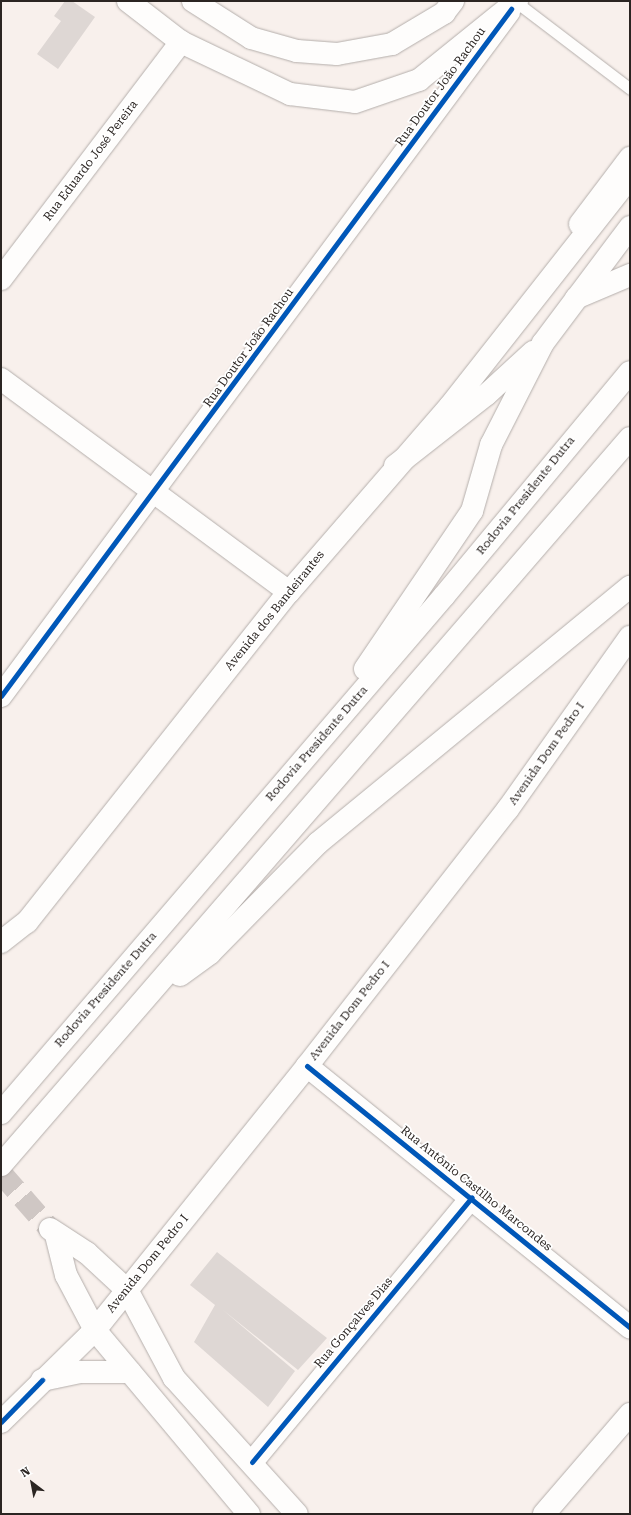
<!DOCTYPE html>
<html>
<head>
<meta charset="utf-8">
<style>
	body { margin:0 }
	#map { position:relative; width:631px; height:1515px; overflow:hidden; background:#f8f0ec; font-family:"Roboto Serif",serif }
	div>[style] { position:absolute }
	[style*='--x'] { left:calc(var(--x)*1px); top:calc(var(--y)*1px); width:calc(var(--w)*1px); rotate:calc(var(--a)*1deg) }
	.building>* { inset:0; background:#ded7d4 }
	.secondary-tunnel>* { height:22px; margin-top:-11px; transform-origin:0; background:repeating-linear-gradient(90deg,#cfc7c4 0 22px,transparent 0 33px) }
	.roads { filter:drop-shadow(0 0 1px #b4aeab) drop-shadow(0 0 1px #b4aeab) }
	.service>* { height:11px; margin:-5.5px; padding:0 5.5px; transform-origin:5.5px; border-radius:5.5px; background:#fefdfc }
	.minor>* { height:22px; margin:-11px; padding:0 11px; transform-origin:11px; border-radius:11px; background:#fefdfc }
	.secondary>* { height:22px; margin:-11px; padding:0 11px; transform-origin:11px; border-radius:11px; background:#fefdfc }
	.motorway>* { height:22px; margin:-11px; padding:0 11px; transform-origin:11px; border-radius:11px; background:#fefdfc }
	.cycleway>* { height:5px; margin:-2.5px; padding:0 2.5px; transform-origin:2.5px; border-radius:2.5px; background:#0057b8 }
	span { translate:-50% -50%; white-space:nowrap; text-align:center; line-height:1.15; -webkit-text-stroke:3.5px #fff; paint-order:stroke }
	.street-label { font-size:12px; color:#2b2522 }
	.frame { position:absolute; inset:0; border:2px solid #2b2522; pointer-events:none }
	.north { position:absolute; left:12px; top:1463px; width:40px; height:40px; -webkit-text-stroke:3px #fff; paint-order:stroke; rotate:328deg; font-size:11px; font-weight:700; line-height:16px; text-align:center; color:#2b2522 }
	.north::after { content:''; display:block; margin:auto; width:14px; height:18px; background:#2b2522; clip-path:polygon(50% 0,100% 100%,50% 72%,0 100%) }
</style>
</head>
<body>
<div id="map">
	<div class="building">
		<div style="clip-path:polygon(65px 1px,72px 1px,95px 17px,58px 69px,37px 54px,61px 21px,54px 16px)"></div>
		<div style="clip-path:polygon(217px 1252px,327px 1338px,298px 1370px,223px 1310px,295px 1371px,268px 1407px,194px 1342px,215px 1305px,190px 1285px)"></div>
	</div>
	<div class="secondary-tunnel">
		<div style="--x:1;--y:1173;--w:74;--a:48.8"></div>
	</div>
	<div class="roads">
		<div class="service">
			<div style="--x:516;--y:2;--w:143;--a:37.3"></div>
		</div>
		<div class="minor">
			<div style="--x:580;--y:224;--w:83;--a:-52.9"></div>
			<div style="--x:1;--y:279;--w:298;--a:-52.8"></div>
			<div style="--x:1;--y:379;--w:358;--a:36.5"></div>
			<div style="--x:1;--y:696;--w:852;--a:-53.4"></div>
			<div style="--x:307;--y:1066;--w:416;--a:39"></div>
			<div style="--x:252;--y:1462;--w:344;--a:-50.3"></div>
			<div style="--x:544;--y:1514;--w:132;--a:-49.3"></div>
		</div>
		<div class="secondary">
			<div style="--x:128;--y:1;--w:67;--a:37.7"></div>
			<div style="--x:181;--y:42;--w:121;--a:25.5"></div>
			<div style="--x:290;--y:94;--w:65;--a:7"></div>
			<div style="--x:355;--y:102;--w:68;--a:-19"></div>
			<div style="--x:419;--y:80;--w:126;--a:-38.9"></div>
			<div style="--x:193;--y:1;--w:69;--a:32.5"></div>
			<div style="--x:251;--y:38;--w:48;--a:15.8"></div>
			<div style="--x:297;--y:51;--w:40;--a:4.3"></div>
			<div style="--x:337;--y:54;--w:56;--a:-10.3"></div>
			<div style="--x:392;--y:44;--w:61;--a:-30.8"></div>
			<div style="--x:444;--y:13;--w:15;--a:-53"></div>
			<div style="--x:1;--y:942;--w:33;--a:-38"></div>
			<div style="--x:27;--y:922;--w:421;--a:-51.6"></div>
			<div style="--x:289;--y:592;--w:246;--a:-49.1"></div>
			<div style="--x:450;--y:406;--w:291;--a:-51.8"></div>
			<div style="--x:50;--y:1229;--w:44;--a:33"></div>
			<div style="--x:87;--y:1253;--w:54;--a:42.8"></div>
			<div style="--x:127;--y:1290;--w:100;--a:61.9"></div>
			<div style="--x:174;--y:1378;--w:183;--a:47.9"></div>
			<div style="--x:56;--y:1235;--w:41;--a:76"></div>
			<div style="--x:66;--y:1275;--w:62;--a:62.2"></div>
			<div style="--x:95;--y:1330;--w:240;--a:50.1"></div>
			<div style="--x:42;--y:1380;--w:39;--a:-12"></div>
			<div style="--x:80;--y:1372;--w:50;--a:0"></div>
			<div style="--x:1;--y:1422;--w:132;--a:-44.4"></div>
			<div style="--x:95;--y:1330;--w:339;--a:-51.2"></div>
			<div style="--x:307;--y:1066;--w:326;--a:-52"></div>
			<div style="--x:508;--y:809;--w:211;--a:-54.7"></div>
		</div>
		<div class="motorway">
			<div style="--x:576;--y:298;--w:59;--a:-23.1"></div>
			<div style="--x:395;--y:466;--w:115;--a:-38"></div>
			<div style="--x:486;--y:395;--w:64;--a:-42.5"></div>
			<div style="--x:365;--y:669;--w:191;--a:-55.9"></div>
			<div style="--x:472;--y:511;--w:69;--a:-73.9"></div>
			<div style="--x:491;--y:445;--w:114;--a:-63"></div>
			<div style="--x:543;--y:343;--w:145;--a:-53.1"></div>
			<div style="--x:180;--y:975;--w:37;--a:-36"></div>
			<div style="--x:210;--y:953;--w:154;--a:-45.5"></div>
			<div style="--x:318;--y:843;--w:404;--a:-39.4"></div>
			<div style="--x:1;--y:1113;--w:681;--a:-49.41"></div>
			<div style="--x:444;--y:596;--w:291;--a:-50.3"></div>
			<div style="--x:1;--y:1165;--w:961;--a:-49.13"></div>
		</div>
	</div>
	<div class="cycleway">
		<div style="--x:1;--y:696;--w:856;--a:-53.41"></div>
		<div style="--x:307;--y:1066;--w:416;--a:39"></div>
		<div style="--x:1;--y:1422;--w:59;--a:-45.7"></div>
		<div style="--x:252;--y:1462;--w:344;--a:-50.3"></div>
	</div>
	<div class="street-label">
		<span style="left:441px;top:87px;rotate:-54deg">Rua Doutor João Rachou</span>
		<span style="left:91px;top:161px;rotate:-53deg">Rua Eduardo José Pereira</span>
		<span style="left:249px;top:348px;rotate:-54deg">Rua Doutor João Rachou</span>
		<span style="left:526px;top:496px;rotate:-51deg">Rodovia Presidente Dutra</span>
		<span style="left:275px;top:611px;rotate:-51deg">Avenida dos Bandeirantes</span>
		<span style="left:317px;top:744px;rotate:-49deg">Rodovia Presidente Dutra</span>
		<span style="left:547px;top:754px;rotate:-55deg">Avenida Dom Pedro I</span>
		<span style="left:106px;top:990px;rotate:-49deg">Rodovia Presidente Dutra</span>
		<span style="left:350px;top:1011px;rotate:-52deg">Avenida Dom Pedro I</span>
		<span style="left:476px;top:1189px;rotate:39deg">Rua Antônio Castilho Marcondes</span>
		<span style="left:148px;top:1264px;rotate:-51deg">Avenida Dom Pedro I</span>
		<span style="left:354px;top:1323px;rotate:-50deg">Rua Gonçalves Dias</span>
	</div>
	<div class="frame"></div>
	<div class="north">N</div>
</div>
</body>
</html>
